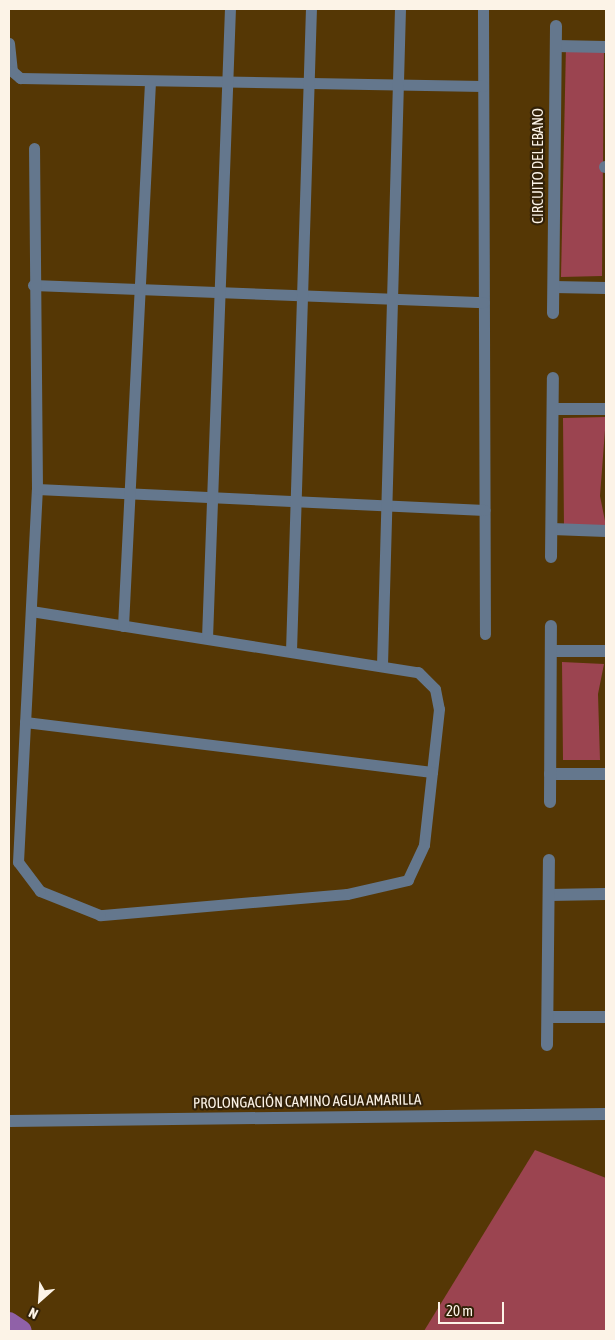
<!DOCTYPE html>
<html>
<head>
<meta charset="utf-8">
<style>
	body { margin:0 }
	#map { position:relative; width:615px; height:1340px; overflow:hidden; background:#553705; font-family:"Asap Condensed",sans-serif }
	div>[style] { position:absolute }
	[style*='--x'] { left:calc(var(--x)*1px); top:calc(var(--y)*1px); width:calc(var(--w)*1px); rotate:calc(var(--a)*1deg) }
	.green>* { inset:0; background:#9b4450 }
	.canal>* { height:22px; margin:-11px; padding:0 11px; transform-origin:11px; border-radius:11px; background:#9061a8 }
	.lane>* { height:11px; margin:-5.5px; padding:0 5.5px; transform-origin:5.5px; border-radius:5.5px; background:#64778d }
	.street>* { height:12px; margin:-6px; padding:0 6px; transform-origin:6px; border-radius:6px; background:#64778d }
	span { translate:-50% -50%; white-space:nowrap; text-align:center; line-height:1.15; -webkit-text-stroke:4.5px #322108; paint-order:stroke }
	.street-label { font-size:15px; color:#fcf3e7 }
	.frame { position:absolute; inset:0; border:10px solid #fcf3e7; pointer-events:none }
	.north { position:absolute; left:15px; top:1275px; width:50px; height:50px; -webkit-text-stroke:4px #322108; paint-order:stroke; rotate:206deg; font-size:14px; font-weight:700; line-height:20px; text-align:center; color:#fcf3e7 }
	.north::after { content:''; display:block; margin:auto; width:18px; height:22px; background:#fcf3e7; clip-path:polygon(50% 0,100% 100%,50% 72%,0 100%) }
	.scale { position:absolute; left:438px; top:1302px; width:66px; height:22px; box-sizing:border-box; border:2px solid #fcf3e7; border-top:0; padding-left:6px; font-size:15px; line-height:18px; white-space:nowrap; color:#fcf3e7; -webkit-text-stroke:4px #322108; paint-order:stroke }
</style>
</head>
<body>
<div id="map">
	<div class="green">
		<div style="clip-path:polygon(566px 46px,604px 47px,602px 276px,561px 277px)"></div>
		<div style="clip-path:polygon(606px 417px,600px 496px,606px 526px,564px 529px,563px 418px)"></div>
		<div style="clip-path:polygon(562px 662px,604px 664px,598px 694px,600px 760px,563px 760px)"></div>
		<div style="clip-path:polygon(535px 1150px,606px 1178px,606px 1331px,424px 1331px)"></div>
	</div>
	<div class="canal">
		<div style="--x:9;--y:1323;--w:14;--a:34"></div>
	</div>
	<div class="lane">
		<div style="--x:483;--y:9;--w:625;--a:89.82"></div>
		<div style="--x:9;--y:43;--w:28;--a:84"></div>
		<div style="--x:12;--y:71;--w:11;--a:41"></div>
		<div style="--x:20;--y:78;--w:463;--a:1"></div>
		<div style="--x:33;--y:285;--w:451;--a:2.2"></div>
		<div style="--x:37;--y:489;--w:448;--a:2.7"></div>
		<div style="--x:31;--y:611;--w:392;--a:9"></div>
		<div style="--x:418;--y:672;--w:24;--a:45"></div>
		<div style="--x:435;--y:689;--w:20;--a:79"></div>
		<div style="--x:439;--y:709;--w:63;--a:96.3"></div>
		<div style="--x:123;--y:626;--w:545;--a:-87.16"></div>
		<div style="--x:207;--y:638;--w:629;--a:-87.91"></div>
		<div style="--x:291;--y:651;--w:642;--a:-88.22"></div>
		<div style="--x:382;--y:665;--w:656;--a:-88.43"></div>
		<div style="--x:25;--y:722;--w:410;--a:7"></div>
		<div style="--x:432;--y:772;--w:73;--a:96.3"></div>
		<div style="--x:424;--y:845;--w:38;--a:115"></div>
		<div style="--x:408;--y:880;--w:63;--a:167.1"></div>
		<div style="--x:347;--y:894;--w:248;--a:175.1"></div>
		<div style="--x:100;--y:915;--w:65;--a:-158.2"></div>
		<div style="--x:40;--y:891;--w:36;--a:-127"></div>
		<div style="--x:18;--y:862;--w:373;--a:-87.1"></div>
		<div style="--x:37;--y:489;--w:341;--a:-90.5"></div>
	</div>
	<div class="street">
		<div style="--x:556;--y:46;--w:50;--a:1.1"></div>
		<div style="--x:605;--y:167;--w:1;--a:0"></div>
		<div style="--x:554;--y:287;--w:52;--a:1.1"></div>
		<div style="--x:553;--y:313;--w:287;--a:-89.4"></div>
		<div style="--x:553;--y:409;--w:53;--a:0"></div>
		<div style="--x:552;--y:529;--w:54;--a:2.1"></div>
		<div style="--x:551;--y:557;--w:179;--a:-89.4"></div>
		<div style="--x:551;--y:651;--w:55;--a:0"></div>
		<div style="--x:550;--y:774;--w:56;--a:0"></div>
		<div style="--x:550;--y:802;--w:176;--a:-89.7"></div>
		<div style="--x:549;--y:895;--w:57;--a:-1"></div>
		<div style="--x:548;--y:1017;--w:58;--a:0"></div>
		<div style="--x:547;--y:1045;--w:185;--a:-89.4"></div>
		<div style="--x:9;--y:1121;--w:597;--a:-0.67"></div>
	</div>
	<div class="street-label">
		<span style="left:538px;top:166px;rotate:-90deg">CIRCUITO DEL EBANO</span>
		<span style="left:307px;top:1101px;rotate:-1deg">PROLONGACIÓN CAMINO AGUA AMARILLA</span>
	</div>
	<div class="frame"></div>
	<div class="north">N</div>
	<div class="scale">20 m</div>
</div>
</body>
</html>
